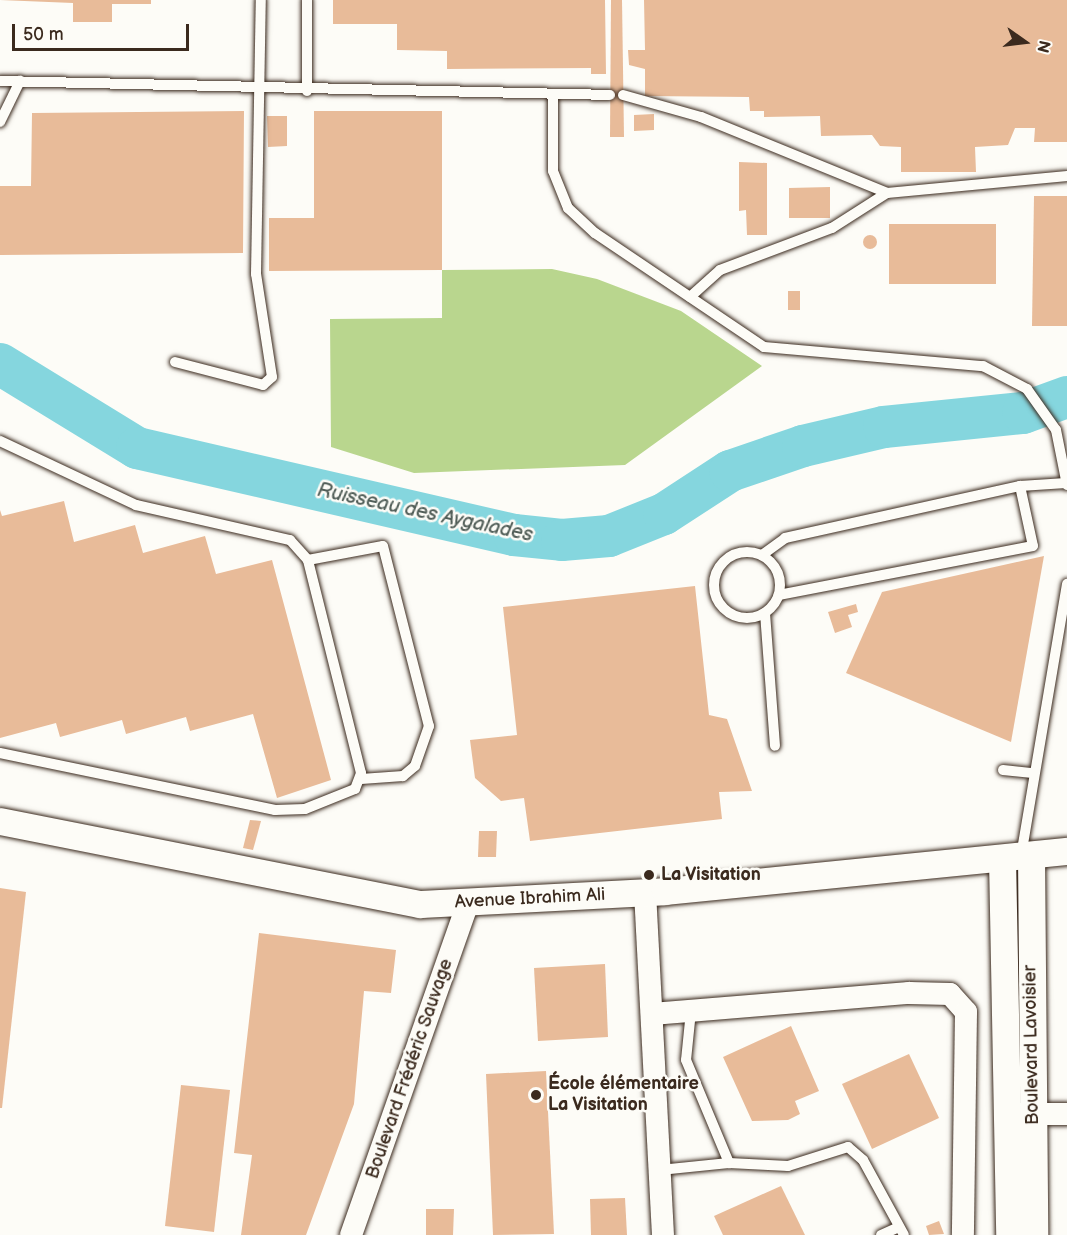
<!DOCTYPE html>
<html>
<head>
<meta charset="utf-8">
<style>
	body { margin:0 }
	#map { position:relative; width:1067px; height:1235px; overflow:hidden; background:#fdfcf7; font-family:"Balsamiq Sans",sans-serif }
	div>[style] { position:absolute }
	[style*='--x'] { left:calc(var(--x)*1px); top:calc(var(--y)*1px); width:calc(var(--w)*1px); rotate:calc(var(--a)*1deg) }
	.green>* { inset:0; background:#b9d68e }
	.river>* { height:42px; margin:-21px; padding:0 21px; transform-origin:21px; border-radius:21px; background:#85d6de }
	.building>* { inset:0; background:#e8bb99 }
	.round { border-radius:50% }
	.roads { filter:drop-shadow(0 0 2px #3b2a1e) drop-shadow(0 0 2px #3b2a1e) }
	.service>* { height:10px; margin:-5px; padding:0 5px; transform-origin:5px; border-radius:5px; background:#fdfcf7 }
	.service>.ring { margin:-5px; padding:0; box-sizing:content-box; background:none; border:10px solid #fdfcf7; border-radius:50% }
	.minor>* { height:22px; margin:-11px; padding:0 11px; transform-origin:11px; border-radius:11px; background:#fdfcf7 }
	.tertiary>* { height:27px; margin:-13.5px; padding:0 13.5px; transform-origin:13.5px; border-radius:13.5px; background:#fdfcf7 }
	.dots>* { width:16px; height:16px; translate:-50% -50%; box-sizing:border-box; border:3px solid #fdfcf7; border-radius:50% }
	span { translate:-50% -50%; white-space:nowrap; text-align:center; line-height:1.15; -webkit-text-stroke:5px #fdfcf7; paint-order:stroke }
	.poi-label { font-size:18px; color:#3b2a1e; font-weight:700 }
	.left { translate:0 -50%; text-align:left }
	.street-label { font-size:18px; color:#3b2a1e }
	.water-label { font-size:20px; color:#515e58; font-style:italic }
	.north { position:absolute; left:995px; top:12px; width:60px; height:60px; -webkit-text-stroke:4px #fdfcf7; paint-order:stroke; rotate:104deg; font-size:16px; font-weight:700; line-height:24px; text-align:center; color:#3b2a1e }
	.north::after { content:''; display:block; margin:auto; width:21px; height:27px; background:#3b2a1e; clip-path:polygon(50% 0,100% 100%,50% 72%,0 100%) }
	.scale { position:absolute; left:12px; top:24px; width:177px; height:27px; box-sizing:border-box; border:3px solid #3b2a1e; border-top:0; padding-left:8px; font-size:18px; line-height:21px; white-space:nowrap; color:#3b2a1e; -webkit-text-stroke:4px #fdfcf7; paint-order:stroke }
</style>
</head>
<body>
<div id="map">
	<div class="green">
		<div style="clip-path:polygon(552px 269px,597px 279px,681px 311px,762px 366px,625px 465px,414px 473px,331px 447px,330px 319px,442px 318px,442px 270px)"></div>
	</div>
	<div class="river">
		<div style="--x:0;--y:364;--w:161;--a:31.5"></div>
		<div style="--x:137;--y:448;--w:387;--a:13"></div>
		<div style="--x:514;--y:535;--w:48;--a:5.9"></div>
		<div style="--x:562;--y:540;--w:47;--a:-4.9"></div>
		<div style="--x:609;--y:536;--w:59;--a:-21.8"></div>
		<div style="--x:664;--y:514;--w:79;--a:-33.1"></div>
		<div style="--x:730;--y:471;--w:77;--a:-18.9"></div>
		<div style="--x:803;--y:446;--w:83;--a:-13.2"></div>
		<div style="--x:884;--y:427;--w:140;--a:-5.8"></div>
		<div style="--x:1023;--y:413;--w:47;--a:-20"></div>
	</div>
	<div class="building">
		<div style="clip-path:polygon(0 0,151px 0,151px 4px,112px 4px,112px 22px,73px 22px,73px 3px)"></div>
		<div style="clip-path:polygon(333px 0,605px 0,606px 74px,591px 74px,591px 68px,447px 69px,447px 51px,397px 50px,397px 24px,333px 24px)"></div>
		<div style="clip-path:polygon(611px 0,622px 0,624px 137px,610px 137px)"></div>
		<div style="clip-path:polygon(644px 0,1067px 0,1067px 142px,1034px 142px,1035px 128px,1015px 128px,1008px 145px,975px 147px,976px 172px,901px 172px,901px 147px,880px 146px,872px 135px,821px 136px,820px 116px,764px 117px,764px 111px,750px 111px,749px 97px,645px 96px,645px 69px,629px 65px,628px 50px,645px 50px)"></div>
		<div style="clip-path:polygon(244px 111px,243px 253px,0 255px,0 186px,31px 186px,32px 113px)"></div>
		<div style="clip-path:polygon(314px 111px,442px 111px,442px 270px,269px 271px,269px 218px,314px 218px)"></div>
		<div style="clip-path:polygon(654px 114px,654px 130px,634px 131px,634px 115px)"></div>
		<div style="clip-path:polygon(267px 116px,287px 116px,287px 146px,268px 147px)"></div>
		<div style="clip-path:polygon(739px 162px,767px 163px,767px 235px,747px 235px,746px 210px,739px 211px)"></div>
		<div style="clip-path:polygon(830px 187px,830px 218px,789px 218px,789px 188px)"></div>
		<div style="clip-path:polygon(1034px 196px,1067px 196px,1067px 326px,1032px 326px)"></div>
		<div style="clip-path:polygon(889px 224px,996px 224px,996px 284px,889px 284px)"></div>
		<div class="round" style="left:863px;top:235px;width:14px;height:14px"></div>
		<div style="clip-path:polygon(788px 291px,800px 291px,800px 310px,788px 310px)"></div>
		<div style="clip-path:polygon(64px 501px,74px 542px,135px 525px,143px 553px,205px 536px,216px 574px,272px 560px,331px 780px,277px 798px,253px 714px,190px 731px,186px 717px,126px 734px,122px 720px,60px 737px,56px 723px,0 738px,0 510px,2px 516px)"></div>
		<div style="clip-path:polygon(1044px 556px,1011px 742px,846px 673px,882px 592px)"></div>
		<div style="clip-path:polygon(695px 586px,709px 715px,727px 719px,752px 791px,719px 792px,722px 819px,530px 841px,524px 798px,501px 801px,475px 778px,470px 740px,517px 735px,503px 607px)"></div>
		<div style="clip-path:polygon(856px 604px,858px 612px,848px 615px,852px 627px,835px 633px,828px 612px)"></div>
		<div style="clip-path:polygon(250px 820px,261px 821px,253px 850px,243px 848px)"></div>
		<div style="clip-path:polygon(479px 831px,497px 831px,496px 857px,478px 857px)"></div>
		<div style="clip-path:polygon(0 888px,26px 892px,2px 1108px,0 1108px)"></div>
		<div style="clip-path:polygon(259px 933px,396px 950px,391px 993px,364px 991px,354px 1104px,306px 1235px,241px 1235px,252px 1155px,234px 1153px)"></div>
		<div style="clip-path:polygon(605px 964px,608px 1037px,538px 1041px,534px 968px)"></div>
		<div style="clip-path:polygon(791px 1026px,819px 1091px,795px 1101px,800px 1114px,788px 1120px,752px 1121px,723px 1057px)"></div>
		<div style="clip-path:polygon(909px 1054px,939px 1118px,872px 1149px,842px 1084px)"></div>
		<div style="clip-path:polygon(546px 1071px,554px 1234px,493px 1235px,486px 1074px)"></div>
		<div style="clip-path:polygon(181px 1085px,230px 1090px,214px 1232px,165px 1226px)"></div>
		<div style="clip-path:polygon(781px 1186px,805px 1235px,723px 1235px,714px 1216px)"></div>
		<div style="clip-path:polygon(625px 1198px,627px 1235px,591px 1235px,590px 1199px)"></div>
		<div style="clip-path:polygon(426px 1209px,454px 1209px,453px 1235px,426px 1235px)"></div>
		<div style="clip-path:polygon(939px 1221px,944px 1234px,929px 1235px,926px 1226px)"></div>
	</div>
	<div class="roads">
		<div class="service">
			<div style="--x:0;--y:81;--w:610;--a:1.31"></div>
			<div style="--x:307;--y:91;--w:91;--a:-90"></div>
			<div style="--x:553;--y:94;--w:77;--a:90"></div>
			<div style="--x:553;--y:171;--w:40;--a:68"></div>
			<div style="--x:568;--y:208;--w:37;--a:43"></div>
			<div style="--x:595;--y:233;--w:204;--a:34"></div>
			<div style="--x:764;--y:347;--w:220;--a:5"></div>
			<div style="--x:983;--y:366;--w:50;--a:27.6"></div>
			<div style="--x:1027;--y:389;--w:50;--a:54.7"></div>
			<div style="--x:1056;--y:430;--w:56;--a:78.7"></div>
			<div style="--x:623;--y:95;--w:81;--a:15.8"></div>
			<div style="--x:701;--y:117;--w:201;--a:22.2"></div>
			<div style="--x:887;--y:193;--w:181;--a:-5.4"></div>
			<div style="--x:0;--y:122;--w:46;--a:-64"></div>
			<div style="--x:690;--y:297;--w:40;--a:-42"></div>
			<div style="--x:720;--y:270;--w:120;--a:-20.6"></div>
			<div style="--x:832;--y:228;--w:65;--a:-32.5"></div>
			<div style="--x:175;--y:362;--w:91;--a:14.6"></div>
			<div style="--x:263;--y:385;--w:12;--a:-42"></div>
			<div style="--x:272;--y:377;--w:104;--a:-98.8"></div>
			<div style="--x:256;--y:274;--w:274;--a:-89"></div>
			<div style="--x:0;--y:441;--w:150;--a:25.2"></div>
			<div style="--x:136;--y:505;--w:158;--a:12.8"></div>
			<div style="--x:290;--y:540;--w:27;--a:48"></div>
			<div style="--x:1020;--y:486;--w:46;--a:-3.7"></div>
			<div class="ring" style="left:714px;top:552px;width:56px;height:56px"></div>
			<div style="--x:762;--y:555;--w:29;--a:-36"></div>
			<div style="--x:785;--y:538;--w:241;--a:-12.5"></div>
			<div style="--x:1020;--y:486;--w:61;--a:77.8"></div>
			<div style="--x:1033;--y:546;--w:259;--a:169.1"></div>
			<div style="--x:765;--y:613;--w:133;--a:85.7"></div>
			<div style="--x:0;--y:753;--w:281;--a:11.7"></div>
			<div style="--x:275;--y:810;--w:30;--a:-2"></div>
			<div style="--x:305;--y:809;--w:54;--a:-21.8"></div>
			<div style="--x:355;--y:789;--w:17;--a:-69"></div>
			<div style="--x:361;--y:773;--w:219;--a:-104"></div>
			<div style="--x:308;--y:560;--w:76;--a:-10.6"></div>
			<div style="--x:383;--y:546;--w:186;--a:75.7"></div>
			<div style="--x:429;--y:726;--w:42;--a:109.3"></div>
			<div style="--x:415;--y:766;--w:16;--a:140"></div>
			<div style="--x:403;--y:776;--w:42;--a:175.9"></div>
			<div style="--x:1003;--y:770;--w:30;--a:6"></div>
			<div style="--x:1021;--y:856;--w:276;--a:-80.4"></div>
			<div style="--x:691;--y:1011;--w:49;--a:95.8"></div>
			<div style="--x:686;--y:1060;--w:112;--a:67.3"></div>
			<div style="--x:729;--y:1163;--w:59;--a:2.9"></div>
			<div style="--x:788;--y:1166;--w:63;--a:-17.6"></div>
			<div style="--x:848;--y:1147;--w:20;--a:41"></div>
			<div style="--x:863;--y:1160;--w:85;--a:61.3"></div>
			<div style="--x:660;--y:1170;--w:69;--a:-5.8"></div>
			<div style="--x:881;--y:1235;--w:17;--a:-24"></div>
		</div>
		<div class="minor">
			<div style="--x:645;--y:892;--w:343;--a:87"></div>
			<div style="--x:652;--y:1014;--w:258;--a:-4.7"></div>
			<div style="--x:909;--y:993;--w:41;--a:1.4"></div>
			<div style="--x:950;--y:994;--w:24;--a:48"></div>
			<div style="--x:966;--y:1012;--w:223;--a:90.8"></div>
			<div style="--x:1018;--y:1114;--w:49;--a:0"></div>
			<div style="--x:351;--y:1235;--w:353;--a:-70.6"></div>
		</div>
		<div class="tertiary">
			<div style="--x:0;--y:821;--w:428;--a:11.2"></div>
			<div style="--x:420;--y:904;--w:245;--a:-3"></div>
			<div style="--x:665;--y:891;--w:404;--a:-5.7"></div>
			<div style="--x:1031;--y:855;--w:380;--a:89.5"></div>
			<div style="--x:1002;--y:858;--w:377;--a:88.9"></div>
		</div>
	</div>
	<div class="dots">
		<div style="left:649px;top:875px;background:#3b2a1e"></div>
		<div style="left:536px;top:1095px;background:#3b2a1e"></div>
	</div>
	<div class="poi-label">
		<span class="left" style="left:661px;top:875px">La Visitation</span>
		<span class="left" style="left:548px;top:1095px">École élémentaire<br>La Visitation</span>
	</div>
	<div class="street-label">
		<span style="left:530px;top:899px;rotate:-3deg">Avenue Ibrahim Ali</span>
		<span style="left:1032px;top:1045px;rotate:-91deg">Boulevard Lavoisier</span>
		<span style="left:410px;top:1069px;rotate:-71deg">Boulevard Frédéric Sauvage</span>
	</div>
	<div class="water-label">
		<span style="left:425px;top:513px;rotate:12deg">Ruisseau des Aygalades</span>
	</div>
	<div class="north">N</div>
	<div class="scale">50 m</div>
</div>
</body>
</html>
